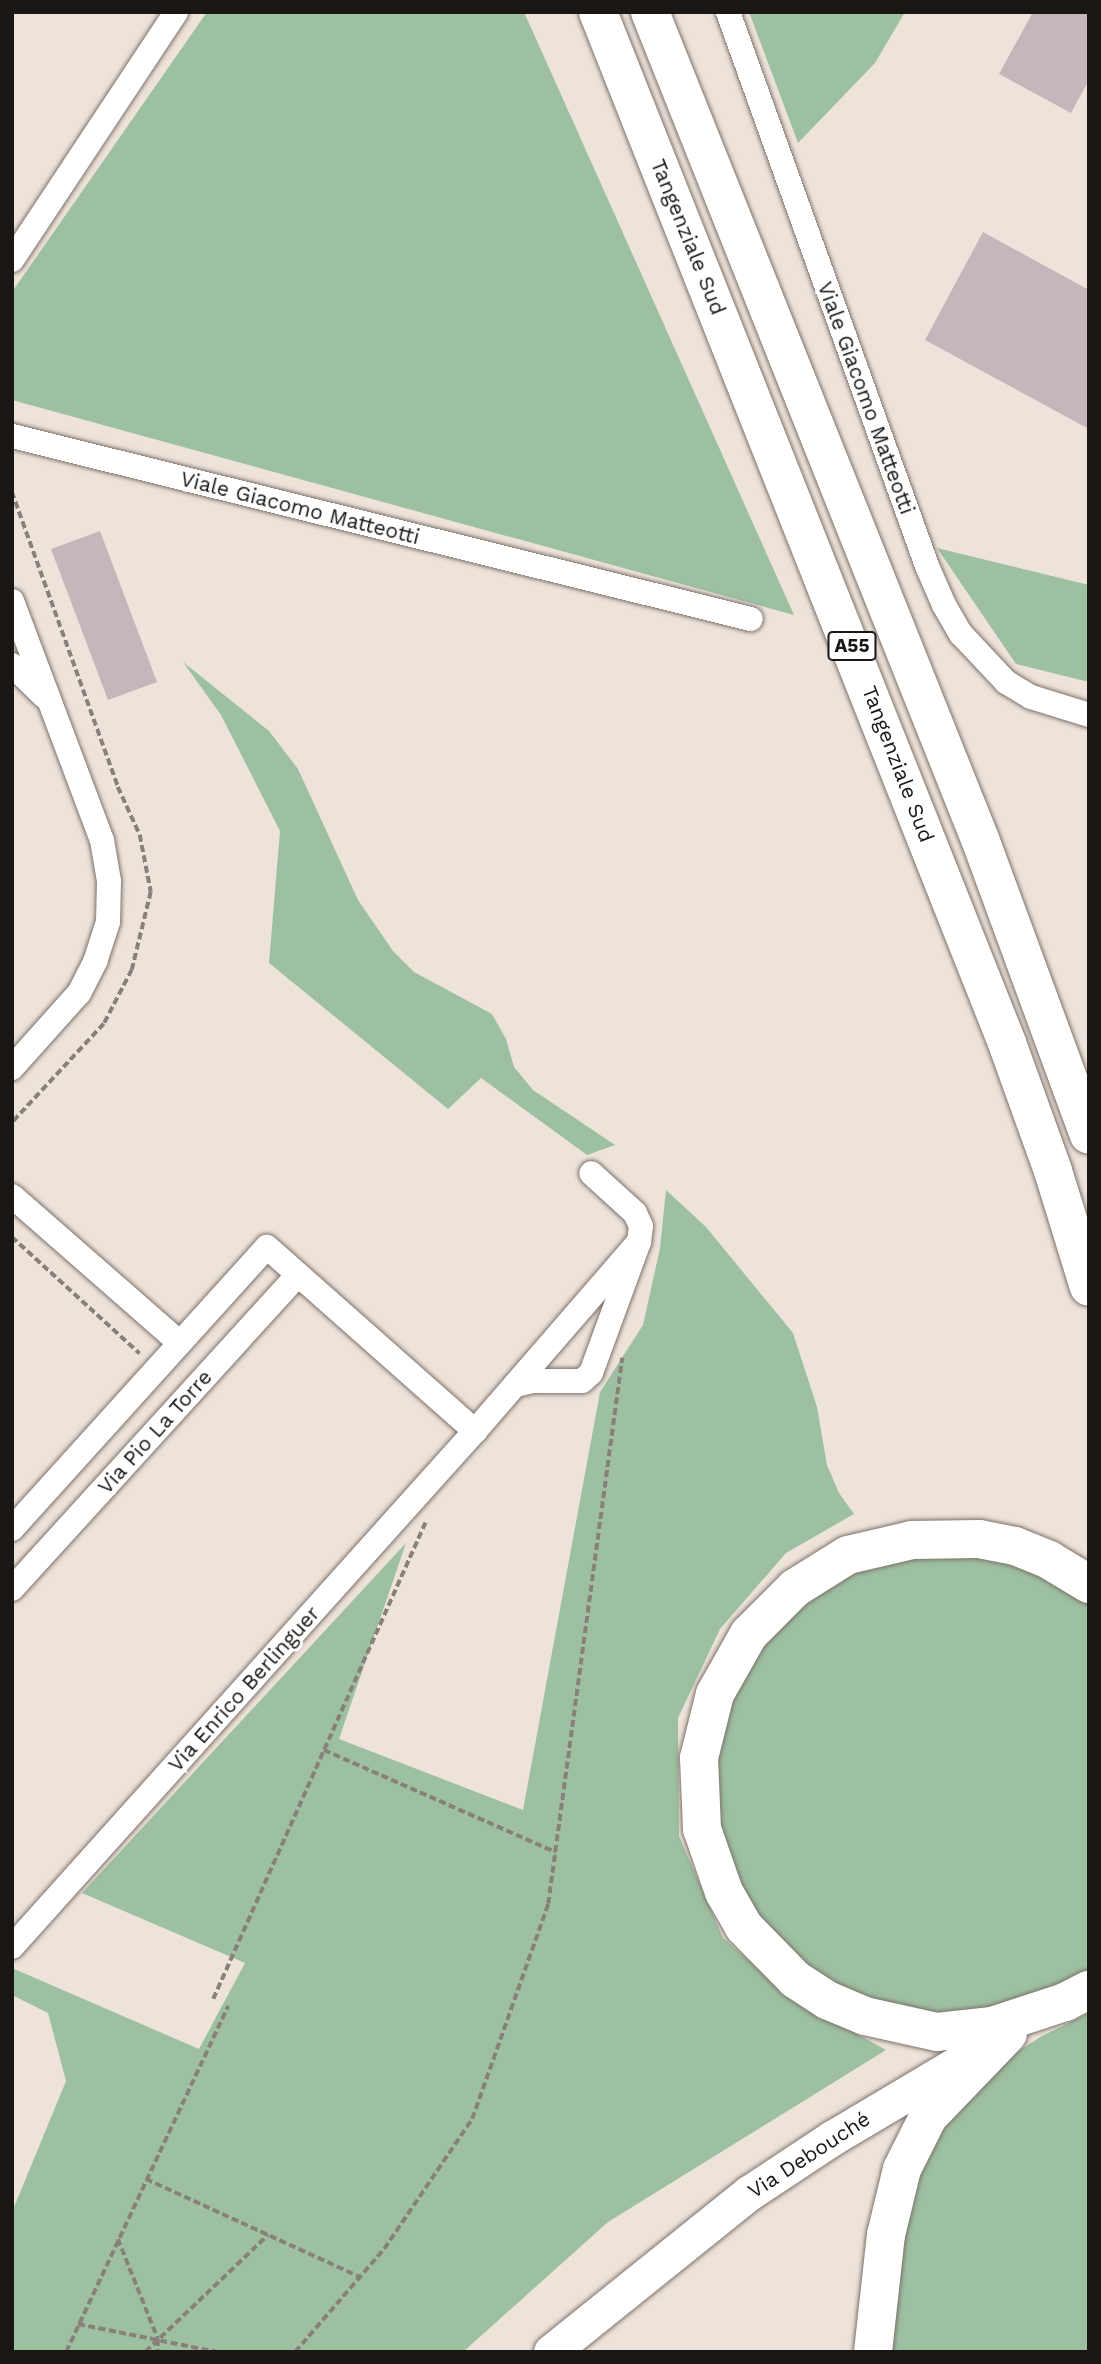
<!DOCTYPE html>
<html>
<head>
<meta charset="utf-8">
<style>
	body { margin:0 }
	#map { position:relative; width:1101px; height:2364px; overflow:hidden; background:#eee3da; font-family:"Work Sans",sans-serif }
	div>[style] { position:absolute }
	[style*='--x'] { left:calc(var(--x)*1px); top:calc(var(--y)*1px); width:calc(var(--w)*1px); rotate:calc(var(--a)*1deg) }
	.green>* { inset:0; background:#9dc0a1 }
	.building>* { inset:0; background:#c5b6bb }
	.path>* { height:3.5px; margin-top:-1.75px; transform-origin:0; background:repeating-linear-gradient(90deg,#88817a 0 7px,transparent 0 10.5px) }
	.roads { filter:drop-shadow(0 0 2px #7c726a) drop-shadow(0 0 2px #7c726a) }
	.minor>* { height:24px; margin:-12px; padding:0 12px; transform-origin:12px; border-radius:12px; background:#fff }
	.secondary>* { height:35px; margin:-17.5px; padding:0 17.5px; transform-origin:17.5px; border-radius:17.5px; background:#fff }
	.primary>* { height:38px; margin:-19px; padding:0 19px; transform-origin:19px; border-radius:19px; background:#fff }
	.motorway>* { height:38px; margin:-19px; padding:0 19px; transform-origin:19px; border-radius:19px; background:#fff }
	span { translate:-50% -50%; white-space:nowrap; text-align:center; line-height:1.15; -webkit-text-stroke:6px #fff; paint-order:stroke }
	.shield-label span { padding:2px 5px; background:#fff; border:2px solid; border-radius:5px; -webkit-text-stroke-width:0 }
	.shield-label { font-size:19px; color:#1a1613; font-weight:700 }
	.street-label { font-size:21px; color:#1a1613 }
	.frame { position:absolute; inset:0; border:14px solid #1a1613; pointer-events:none }
</style>
</head>
<body>
<div id="map">
	<div class="green">
		<div style="clip-path:polygon(207px 12px,524px 12px,794px 615px,12px 400px,12px 292px)"></div>
		<div style="clip-path:polygon(749px 12px,905px 12px,875px 63px,798px 143px)"></div>
		<div style="clip-path:polygon(937px 548px,1089px 585px,1089px 682px,1016px 664px)"></div>
		<div style="clip-path:polygon(183px 662px,269px 731px,298px 769px,358px 900px,393px 951px,414px 972px,492px 1014px,506px 1039px,514px 1067px,533px 1090px,615px 1145px,587px 1155px,481px 1078px,448px 1109px,269px 963px,280px 831px,221px 715px)"></div>
		<div style="clip-path:polygon(666px 1190px,706px 1227px,793px 1333px,817px 1407px,827px 1465px,839px 1493px,854px 1514px,786px 1553px,720px 1629px,678px 1718px,679px 1836px,723px 1938px,789px 1996px,886px 2050px,608px 2222px,463px 2352px,12px 2352px,12px 2212px,66px 2081px,48px 2013px,12px 1995px,12px 1968px,199px 2049px,245px 1963px,82px 1893px,406px 1543px,339px 1739px,523px 1810px,600px 1392px,643px 1325px,660px 1248px)"></div>
		<div style="clip-path:polygon(952px 1551px,1039px 1570px,1089px 1603px,1089px 1970px,1041px 1995px,989px 2014px,928px 2015px,874px 2005px,827px 1982px,787px 1952px,755px 1915px,731px 1867px,718px 1821px,718px 1748px,728px 1704px,745px 1668px,799px 1605px,835px 1578px,877px 1562px)"></div>
		<div style="clip-path:polygon(1089px 2013px,1089px 2352px,888px 2352px,907px 2201px,929px 2136px,1001px 2062px,1042px 2036px)"></div>
	</div>
	<div class="building">
		<div style="clip-path:polygon(1033px 12px,1089px 12px,1089px 80px,1071px 113px,999px 74px)"></div>
		<div style="clip-path:polygon(983px 232px,1089px 290px,1089px 429px,925px 340px)"></div>
		<div style="clip-path:polygon(100px 531px,157px 682px,108px 700px,51px 549px)"></div>
	</div>
	<div class="path">
		<div style="--x:12;--y:492;--w:313;--a:70.2"></div>
		<div style="--x:118;--y:787;--w:53;--a:65.4"></div>
		<div style="--x:140;--y:835;--w:58;--a:79.1"></div>
		<div style="--x:151;--y:892;--w:80;--a:103.7"></div>
		<div style="--x:132;--y:970;--w:61;--a:117.4"></div>
		<div style="--x:104;--y:1024;--w:135;--a:132.9"></div>
		<div style="--x:12;--y:1237;--w:173;--a:42.4"></div>
		<div style="--x:324;--y:1750;--w:253;--a:23.8"></div>
		<div style="--x:213;--y:1999;--w:523;--a:-65.98"></div>
		<div style="--x:146;--y:2179;--w:235;--a:24.6"></div>
		<div style="--x:118;--y:2239;--w:108;--a:68.2"></div>
		<div style="--x:158;--y:2339;--w:13;--a:90"></div>
		<div style="--x:78;--y:2324;--w:142;--a:11.4"></div>
		<div style="--x:66;--y:2352;--w:382;--a:-64.9"></div>
		<div style="--x:145;--y:2352;--w:170;--a:-43.6"></div>
		<div style="--x:295;--y:2352;--w:136;--a:-49.2"></div>
		<div style="--x:384;--y:2249;--w:157;--a:-55.9"></div>
		<div style="--x:472;--y:2119;--w:228;--a:-70.5"></div>
		<div style="--x:548;--y:1904;--w:551;--a:-82.28"></div>
	</div>
	<div class="roads">
		<div class="minor">
			<div style="--x:728;--y:12;--w:589;--a:70.24"></div>
			<div style="--x:927;--y:566;--w:43;--a:66.4"></div>
			<div style="--x:944;--y:605;--w:34;--a:60"></div>
			<div style="--x:961;--y:634;--w:66;--a:46.8"></div>
			<div style="--x:1006;--y:682;--w:29;--a:31"></div>
			<div style="--x:1031;--y:697;--w:61;--a:17.2"></div>
			<div style="--x:12;--y:260;--w:297;--a:-56.5"></div>
			<div style="--x:12;--y:436;--w:761;--a:13.91"></div>
			<div style="--x:12;--y:601;--w:255;--a:69.4"></div>
			<div style="--x:102;--y:840;--w:42;--a:80.3"></div>
			<div style="--x:109;--y:881;--w:41;--a:91.4"></div>
			<div style="--x:108;--y:922;--w:40;--a:108"></div>
			<div style="--x:96;--y:960;--w:37;--a:117"></div>
			<div style="--x:79;--y:993;--w:101;--a:131.8"></div>
			<div style="--x:12;--y:665;--w:45;--a:44.1"></div>
			<div style="--x:12;--y:1196;--w:223;--a:41.2"></div>
			<div style="--x:515;--y:1385;--w:18;--a:-13"></div>
			<div style="--x:533;--y:1381;--w:49;--a:0"></div>
			<div style="--x:582;--y:1381;--w:12;--a:-42"></div>
			<div style="--x:591;--y:1373;--w:140;--a:-69.9"></div>
			<div style="--x:639;--y:1242;--w:16;--a:-83"></div>
			<div style="--x:641;--y:1226;--w:14;--a:-115"></div>
			<div style="--x:635;--y:1213;--w:59;--a:-137.7"></div>
			<div style="--x:12;--y:1529;--w:380;--a:-47.9"></div>
			<div style="--x:267;--y:1247;--w:278;--a:41.5"></div>
			<div style="--x:12;--y:1589;--w:425;--a:-47.7"></div>
			<div style="--x:12;--y:1947;--w:693;--a:-48.1"></div>
			<div style="--x:475;--y:1431;--w:250;--a:-49.1"></div>
		</div>
		<div class="secondary">
			<div style="--x:551;--y:2352;--w:254;--a:-38.8"></div>
			<div style="--x:749;--y:2193;--w:100;--a:-33.5"></div>
			<div style="--x:832;--y:2138;--w:186;--a:-30.7"></div>
		</div>
		<div class="primary">
			<div style="--x:1065;--y:2002;--w:27;--a:-27"></div>
		</div>
		<div class="motorway">
			<div style="--x:598;--y:12;--w:1109;--a:68.36"></div>
			<div style="--x:1007;--y:1043;--w:136;--a:70.2"></div>
			<div style="--x:1053;--y:1171;--w:121;--a:72.8"></div>
			<div style="--x:650;--y:12;--w:890;--a:68.25"></div>
			<div style="--x:980;--y:839;--w:315;--a:69.8"></div>
			<div style="--x:1065;--y:2002;--w:77;--a:161.8"></div>
			<div style="--x:992;--y:2026;--w:55;--a:173.8"></div>
			<div style="--x:937;--y:2032;--w:74;--a:-167.5"></div>
			<div style="--x:865;--y:2016;--w:41;--a:-157.2"></div>
			<div style="--x:827;--y:2000;--w:38;--a:-147"></div>
			<div style="--x:795;--y:1979;--w:73;--a:-134.4"></div>
			<div style="--x:744;--y:1927;--w:40;--a:-119.7"></div>
			<div style="--x:724;--y:1892;--w:67;--a:-109.2"></div>
			<div style="--x:702;--y:1829;--w:71;--a:-92.4"></div>
			<div style="--x:699;--y:1758;--w:66;--a:-76"></div>
			<div style="--x:715;--y:1694;--w:69;--a:-60.5"></div>
			<div style="--x:749;--y:1634;--w:65;--a:-45"></div>
			<div style="--x:795;--y:1588;--w:62;--a:-31.9"></div>
			<div style="--x:848;--y:1555;--w:66;--a:-13.2"></div>
			<div style="--x:912;--y:1540;--w:67;--a:-0.9"></div>
			<div style="--x:979;--y:1539;--w:37;--a:11"></div>
			<div style="--x:1015;--y:1546;--w:37;--a:22"></div>
			<div style="--x:1049;--y:1560;--w:47;--a:31"></div>
			<div style="--x:873;--y:2352;--w:118;--a:-83.7"></div>
			<div style="--x:886;--y:2235;--w:68;--a:-76.4"></div>
			<div style="--x:902;--y:2169;--w:58;--a:-63.4"></div>
			<div style="--x:928;--y:2117;--w:115;--a:-46.1"></div>
		</div>
	</div>
	<div class="shield-label">
		<span style="left:852px;top:646px">A55</span>
	</div>
	<div class="street-label">
		<span style="left:688px;top:237px;rotate:68deg">Tangenziale Sud</span>
		<span style="left:866px;top:398px;rotate:70deg">Viale Giacomo Matteotti</span>
		<span style="left:300px;top:508px;rotate:14deg">Viale Giacomo Matteotti</span>
		<span style="left:898px;top:764px;rotate:69deg">Tangenziale Sud</span>
		<span style="left:155px;top:1432px;rotate:-48deg">Via Pio La Torre</span>
		<span style="left:244px;top:1689px;rotate:-48deg">Via Enrico Berlinguer</span>
		<span style="left:809px;top:2155px;rotate:-33deg">Via Debouché</span>
	</div>
	<div class="frame"></div>
</div>
</body>
</html>
